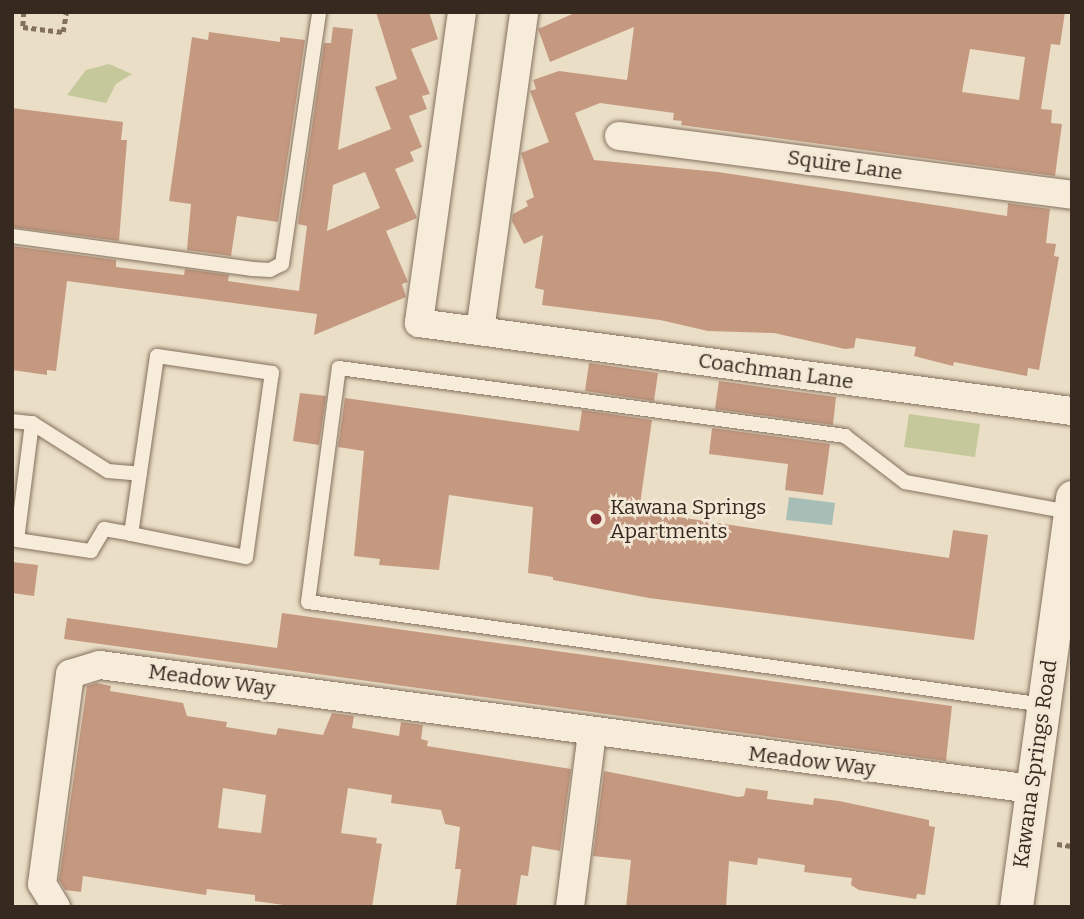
<!DOCTYPE html>
<html>
<head>
<meta charset="utf-8">
<style>
	body { margin:0 }
	#map { position:relative; width:1084px; height:919px; overflow:hidden; background:#eadec6; font-family:Bitter,serif }
	div>[style] { position:absolute }
	[style*='--x'] { left:calc(var(--x)*1px); top:calc(var(--y)*1px); width:calc(var(--w)*1px); rotate:calc(var(--a)*1deg) }
	.green>* { inset:0; background:#c5c89b }
	.water>* { inset:0; background:#a7beb6 }
	.building>* { inset:0; background:#c59980 }
	.path>* { height:4.5px; margin-top:-2.25px; transform-origin:0; background:repeating-linear-gradient(90deg,#84705e 0 5px,transparent 0 8.5px) }
	.roads { filter:drop-shadow(0 0 2px #84705e) drop-shadow(0 0 2px #84705e) }
	.service>* { height:14px; margin:-7px; padding:0 7px; transform-origin:7px; border-radius:7px; background:#f6ecd9 }
	.minor>* { height:28px; margin:-14px; padding:0 14px; transform-origin:14px; border-radius:14px; background:#f6ecd9 }
	.tertiary>* { height:33px; margin:-16.5px; padding:0 16.5px; transform-origin:16.5px; border-radius:16.5px; background:#f6ecd9 }
	.dots>* { width:19px; height:19px; translate:-50% -50%; box-sizing:border-box; border:4px solid #f2e8d5; border-radius:50% }
	span { translate:-50% -50%; white-space:nowrap; text-align:center; line-height:1.15; -webkit-text-stroke:5px #f2e8d5; paint-order:stroke }
	.street-label { font-size:21px; color:#362920 }
	.poi-label { font-size:21px; color:#362920 }
	.left { translate:0 -50%; text-align:left }
	.frame { position:absolute; inset:0; border:14px solid #362920; pointer-events:none }
</style>
</head>
<body>
<div id="map">
	<div class="green">
		<div style="clip-path:polygon(109px 64px,132px 74px,116px 84px,106px 103px,67px 95px,86px 70px)"></div>
		<div style="clip-path:polygon(909px 414px,980px 424px,975px 457px,904px 447px)"></div>
	</div>
	<div class="water">
		<div style="clip-path:polygon(789px 497px,835px 503px,832px 525px,786px 520px)"></div>
	</div>
	<div class="building">
		<div style="clip-path:polygon(evenodd,376px 12px,429px 12px,438px 39px,411px 49px,430px 94px,422px 96px,427px 109px,409px 116px,422px 147px,410px 152px,414px 161px,395px 169px,417px 218px,386px 231px,408px 282px,402px 284px,406px 297px,314px 335px,317px 314px,67px 281px,56px 371px,47px 370px,47px 375px,12px 370px,12px 246px,116px 260px,116px 267px,184px 275px,185px 269px,229px 275px,228px 281px,299px 291px,307px 226px,298px 224px,324px 43px,331px 43px,333px 27px,353px 29px,338px 150px,391px 129px,375px 87px,397px 79px,376px 12px,365px 172px,380px 208px,327px 231px,333px 185px,365px 172px)"></div>
		<div style="clip-path:polygon(evenodd,577px 12px,1065px 12px,1060px 45px,1051px 44px,1041px 109px,1052px 110px,1051px 123px,1062px 124px,1055px 176px,681px 125px,682px 121px,673px 120px,674px 113px,600px 103px,575px 113px,594px 160px,718px 172px,1007px 216px,1008px 203px,1050px 209px,1046px 243px,1056px 244px,1054px 256px,1059px 257px,1039px 370px,1028px 368px,1027px 376px,954px 362px,953px 366px,914px 356px,916px 347px,856px 338px,854px 348px,845px 349px,774px 333px,708px 331px,660px 320px,542px 305px,544px 290px,535px 288px,543px 235px,524px 244px,512px 221px,513px 214px,528px 206px,526px 201px,534px 197px,521px 153px,549px 142px,530px 91px,536px 89px,533px 80px,559px 71px,627px 80px,634px 27px,550px 62px,538px 29px,577px 12px,970px 49px,1025px 57px,1019px 100px,962px 92px,970px 49px)"></div>
		<div style="clip-path:polygon(209px 32px,280px 42px,280px 37px,305px 40px,278px 222px,237px 216px,231px 256px,187px 250px,191px 204px,169px 201px,192px 37px,208px 40px)"></div>
		<div style="clip-path:polygon(12px 108px,123px 122px,121px 140px,127px 140px,119px 241px,12px 227px)"></div>
		<div style="clip-path:polygon(589px 363px,658px 373px,654px 401px,585px 391px)"></div>
		<div style="clip-path:polygon(719px 381px,836px 397px,833px 425px,715px 409px)"></div>
		<div style="clip-path:polygon(300px 393px,326px 396px,319px 445px,293px 441px)"></div>
		<div style="clip-path:polygon(345px 398px,579px 431px,582px 410px,652px 420px,639px 511px,949px 558px,953px 530px,988px 535px,974px 640px,649px 598px,553px 580px,553px 577px,528px 573px,533px 507px,449px 495px,439px 570px,379px 565px,380px 559px,354px 556px,364px 451px,338px 447px)"></div>
		<div style="clip-path:polygon(712px 428px,830px 444px,823px 495px,785px 490px,788px 464px,709px 454px)"></div>
		<div style="clip-path:polygon(12px 562px,38px 565px,34px 596px,12px 593px)"></div>
		<div style="clip-path:polygon(282px 613px,952px 706px,946px 761px,64px 639px,67px 618px,277px 648px)"></div>
		<div style="clip-path:polygon(evenodd,97px 683px,111px 686px,110px 691px,183px 703px,187px 716px,227px 722px,226px 727px,276px 735px,278px 728px,323px 735px,332px 713px,354px 716px,352px 728px,399px 736px,401px 722px,423px 725px,421px 739px,428px 741px,427px 746px,571px 769px,560px 851px,532px 846px,528px 876px,521px 875px,516px 907px,456px 907px,461px 869px,455px 869px,460px 827px,445px 824px,441px 810px,391px 803px,392px 795px,348px 788px,341px 833px,377px 838px,376px 843px,382px 844px,372px 907px,298px 907px,255px 901px,255px 895px,207px 889px,206px 895px,83px 876px,81px 892px,65px 890px,59px 880px,87px 686px,97px 683px,223px 788px,266px 795px,261px 833px,218px 828px,223px 788px)"></div>
		<div style="clip-path:polygon(604px 771px,738px 797px,744px 796px,746px 788px,768px 791px,767px 799px,813px 805px,814px 798px,839px 801px,929px 820px,929px 826px,935px 827px,925px 895px,917px 894px,916px 899px,859px 890px,851px 885px,852px 878px,804px 872px,805px 865px,758px 858px,757px 865px,729px 861px,726px 907px,626px 907px,631px 860px,593px 856px)"></div>
	</div>
	<div class="path">
		<div style="--x:24;--y:12;--w:15;--a:94"></div>
		<div style="--x:23;--y:27;--w:40;--a:7.1"></div>
		<div style="--x:63;--y:32;--w:20;--a:-81"></div>
		<div style="--x:1057;--y:844;--w:15;--a:8"></div>
	</div>
	<div class="roads">
		<div class="service">
			<div style="--x:12;--y:236;--w:243;--a:7.8"></div>
			<div style="--x:253;--y:269;--w:17;--a:3"></div>
			<div style="--x:270;--y:270;--w:13;--a:-27"></div>
			<div style="--x:282;--y:264;--w:255;--a:-81.6"></div>
			<div style="--x:12;--y:421;--w:20;--a:6"></div>
			<div style="--x:32;--y:423;--w:118;--a:97.3"></div>
			<div style="--x:17;--y:540;--w:75;--a:8.5"></div>
			<div style="--x:91;--y:551;--w:26;--a:-59"></div>
			<div style="--x:104;--y:529;--w:27;--a:10"></div>
			<div style="--x:131;--y:534;--w:117;--a:11.3"></div>
			<div style="--x:246;--y:557;--w:186;--a:-82"></div>
			<div style="--x:272;--y:373;--w:116;--a:-171.6"></div>
			<div style="--x:157;--y:356;--w:180;--a:98.3"></div>
			<div style="--x:32;--y:423;--w:90;--a:32.3"></div>
			<div style="--x:108;--y:471;--w:32;--a:5"></div>
			<div style="--x:1044;--y:705;--w:743;--a:-172.03"></div>
			<div style="--x:308;--y:602;--w:236;--a:-82.5"></div>
			<div style="--x:339;--y:368;--w:511;--a:7.65"></div>
			<div style="--x:845;--y:436;--w:76;--a:37.5"></div>
			<div style="--x:905;--y:482;--w:168;--a:10.3"></div>
		</div>
		<div class="minor">
			<div style="--x:462;--y:12;--w:314;--a:97.9"></div>
			<div style="--x:419;--y:323;--w:659;--a:7.68"></div>
			<div style="--x:619;--y:136;--w:457;--a:7.4"></div>
			<div style="--x:480;--y:331;--w:322;--a:-82.1"></div>
			<div style="--x:56;--y:907;--w:27;--a:-121"></div>
			<div style="--x:42;--y:884;--w:212;--a:-82.4"></div>
			<div style="--x:70;--y:674;--w:31;--a:-17"></div>
			<div style="--x:100;--y:665;--w:940;--a:7.58"></div>
			<div style="--x:570;--y:907;--w:176;--a:-82.8"></div>
		</div>
		<div class="tertiary">
			<div style="--x:1016;--y:907;--w:414;--a:-82.2"></div>
		</div>
	</div>
	<div class="dots">
		<div style="left:596px;top:519px;background:#8e3339"></div>
	</div>
	<div class="street-label">
		<span style="left:845px;top:165px;rotate:8deg">Squire Lane</span>
		<span style="left:776px;top:371px;rotate:8deg">Coachman Lane</span>
		<span style="left:212px;top:680px;rotate:8deg">Meadow Way</span>
		<span style="left:812px;top:761px;rotate:7deg">Meadow Way</span>
		<span style="left:1035px;top:764px;rotate:-82deg">Kawana Springs Road</span>
	</div>
	<div class="poi-label">
		<span class="left" style="left:610px;top:519px">Kawana Springs<br>Apartments</span>
	</div>
	<div class="frame"></div>
</div>
</body>
</html>
